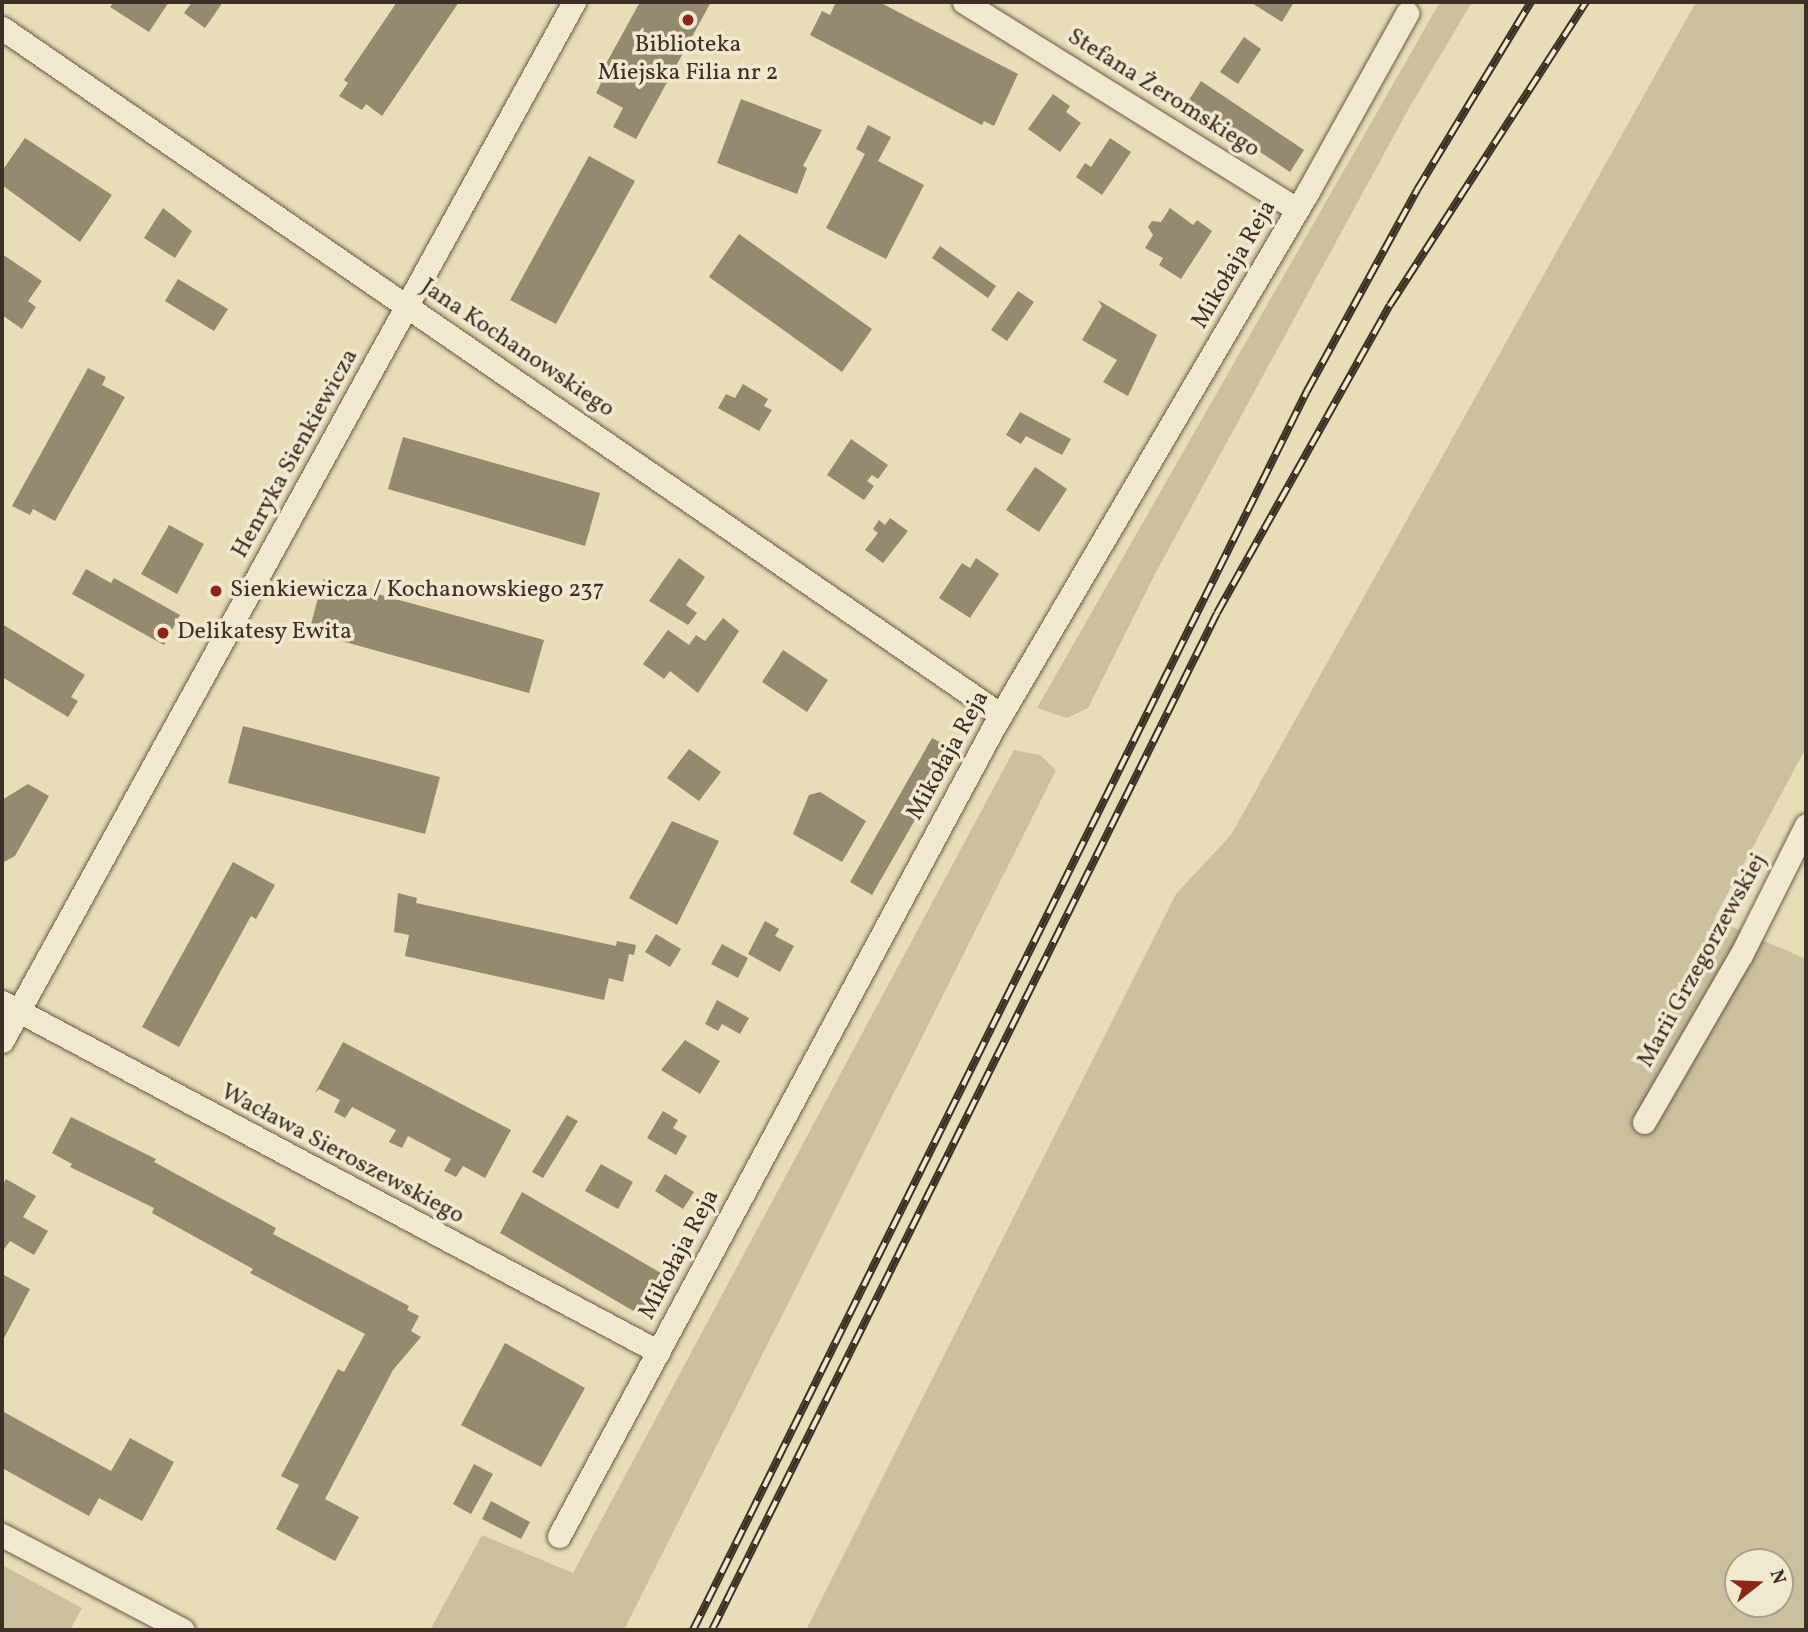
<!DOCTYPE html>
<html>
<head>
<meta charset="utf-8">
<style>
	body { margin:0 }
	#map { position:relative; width:1808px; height:1632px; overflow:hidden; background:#e8ddb6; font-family:Vollkorn,serif }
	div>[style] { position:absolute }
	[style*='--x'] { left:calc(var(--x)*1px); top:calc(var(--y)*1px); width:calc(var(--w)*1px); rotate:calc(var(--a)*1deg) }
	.green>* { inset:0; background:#cbbf9d }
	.building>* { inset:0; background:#958970 }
	.roads { filter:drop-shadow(0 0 2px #675a49) drop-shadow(0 0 2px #675a49) }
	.street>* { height:23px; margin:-11.5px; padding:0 11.5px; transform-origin:11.5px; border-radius:11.5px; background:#f0e9d0 }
	.rail>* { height:8px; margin-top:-4px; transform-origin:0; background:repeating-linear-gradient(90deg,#f0e9d0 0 16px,#3c2f25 0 32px); box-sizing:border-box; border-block:2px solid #3c2f25 }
	.dots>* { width:19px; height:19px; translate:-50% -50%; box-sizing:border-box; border:4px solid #f0e9d0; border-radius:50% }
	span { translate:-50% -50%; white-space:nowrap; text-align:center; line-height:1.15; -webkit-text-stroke:7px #f0e9d0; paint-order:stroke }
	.poi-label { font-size:24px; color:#3c2f25 }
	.left { translate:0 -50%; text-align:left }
	.street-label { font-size:24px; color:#3c2f25 }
	.frame { position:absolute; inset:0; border:4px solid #3c2f25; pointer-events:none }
	.north { position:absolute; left:1724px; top:1548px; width:70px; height:70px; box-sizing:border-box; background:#f0e9d0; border:2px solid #a89f8c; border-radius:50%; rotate:72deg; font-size:19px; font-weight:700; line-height:28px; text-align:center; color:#3c2f25 }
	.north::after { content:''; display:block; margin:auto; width:24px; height:32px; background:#8f2418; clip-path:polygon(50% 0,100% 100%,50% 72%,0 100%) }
</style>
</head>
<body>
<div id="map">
	<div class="green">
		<div style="clip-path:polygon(1440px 2px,1472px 2px,1409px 108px,1155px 574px,1088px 708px,1067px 718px,1037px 708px)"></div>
		<div style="clip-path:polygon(evenodd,1696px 2px,1806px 2px,1806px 748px,1714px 919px,1806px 959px,1806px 1630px,806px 1630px,1176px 894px,1231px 835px,1696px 2px,1738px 1562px,1780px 1562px,1780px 1604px,1738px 1604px,1738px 1562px)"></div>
		<div style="clip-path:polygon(1014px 750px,1040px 755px,1056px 770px,624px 1630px,430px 1630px,482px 1535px,573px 1573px)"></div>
		<div style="clip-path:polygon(2px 1565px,82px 1608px,70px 1630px,2px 1630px)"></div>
	</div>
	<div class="building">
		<div style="clip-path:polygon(114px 2px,169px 2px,149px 32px,110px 7px)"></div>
		<div style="clip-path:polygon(192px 2px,223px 2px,205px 28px,184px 13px)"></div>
		<div style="clip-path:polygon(397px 2px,459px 2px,382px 116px,366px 104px,362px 110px,339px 96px,348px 83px,344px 80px)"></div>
		<div style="clip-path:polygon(640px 2px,711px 2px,636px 139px,613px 127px,623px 108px,596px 93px,601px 83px,597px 80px)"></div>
		<div style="clip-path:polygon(836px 2px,879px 2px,1018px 74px,994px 126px,984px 121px,982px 125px,810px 35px,822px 11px,830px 15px)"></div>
		<div style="clip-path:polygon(1250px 2px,1294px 2px,1282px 22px)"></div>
		<div style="clip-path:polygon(1244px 37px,1261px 49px,1238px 84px,1220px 72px)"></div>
		<div style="clip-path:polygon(1201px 81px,1304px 150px,1290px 172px,1187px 103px)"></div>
		<div style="clip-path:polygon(1053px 94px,1070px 106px,1066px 112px,1081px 123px,1060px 152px,1028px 129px)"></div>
		<div style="clip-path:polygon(741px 99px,822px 130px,803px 166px,807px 168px,797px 194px,717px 163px)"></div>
		<div style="clip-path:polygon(868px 125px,891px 137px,878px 161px,924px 185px,886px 259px,826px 228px,865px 154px,856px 149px)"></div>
		<div style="clip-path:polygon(25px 138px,112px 195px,80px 242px,2px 185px,2px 171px)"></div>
		<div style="clip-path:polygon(1110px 138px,1131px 152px,1102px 195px,1076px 177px,1085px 163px,1091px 167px)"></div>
		<div style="clip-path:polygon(589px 156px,635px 181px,556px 324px,510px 300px)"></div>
		<div style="clip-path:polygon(163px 208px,192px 231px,175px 258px,144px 238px)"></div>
		<div style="clip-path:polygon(1170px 208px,1193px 225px,1197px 220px,1212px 231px,1181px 279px,1159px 265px,1163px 258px,1145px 248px,1153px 235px,1148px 227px,1152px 221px,1161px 222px)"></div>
		<div style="clip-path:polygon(739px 234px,872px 329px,842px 372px,709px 277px)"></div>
		<div style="clip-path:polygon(940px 246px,996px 286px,988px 298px,932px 258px)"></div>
		<div style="clip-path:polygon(2px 254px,42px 281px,28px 301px,36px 307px,22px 329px,2px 315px)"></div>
		<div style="clip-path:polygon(178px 279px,228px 309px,214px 331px,165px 301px)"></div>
		<div style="clip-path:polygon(1018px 291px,1034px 302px,1007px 341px,991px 330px)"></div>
		<div style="clip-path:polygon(1098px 300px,1157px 335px,1128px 396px,1103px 382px,1117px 360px,1082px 340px,1102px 306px)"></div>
		<div style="clip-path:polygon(88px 368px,106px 377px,102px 385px,125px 397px,55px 521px,33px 509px,30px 515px,12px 506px)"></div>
		<div style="clip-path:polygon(743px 384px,768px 399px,764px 406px,772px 410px,759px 431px,718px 408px,726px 394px,735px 398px)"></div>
		<div style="clip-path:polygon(1020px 412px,1071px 439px,1062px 455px,1026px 436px,1021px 444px,1006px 435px)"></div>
		<div style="clip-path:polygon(403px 437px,600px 493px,585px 546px,388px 489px)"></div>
		<div style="clip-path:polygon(851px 439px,888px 465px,878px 479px,872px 475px,867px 481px,874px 486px,864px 500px,827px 475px)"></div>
		<div style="clip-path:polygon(1035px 467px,1067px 489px,1039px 532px,1006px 510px)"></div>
		<div style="clip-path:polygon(890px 518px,908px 531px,883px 563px,865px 550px,878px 533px,873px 529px,879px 520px,885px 525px)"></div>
		<div style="clip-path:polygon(169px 525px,204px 544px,177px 594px,141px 574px)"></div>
		<div style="clip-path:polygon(679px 558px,705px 577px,686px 605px,697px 613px,688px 625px,649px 601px)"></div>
		<div style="clip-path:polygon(976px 558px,999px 574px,970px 618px,939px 598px,962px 563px,970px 568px)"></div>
		<div style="clip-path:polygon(86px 569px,111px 583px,114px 578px,180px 615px,164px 645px,72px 594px)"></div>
		<div style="clip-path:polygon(323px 579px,544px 640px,529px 693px,309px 632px)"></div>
		<div style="clip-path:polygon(723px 618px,739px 631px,698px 693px,670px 671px,664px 679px,643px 664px,668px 630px,689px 645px,696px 635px,705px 641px)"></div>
		<div style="clip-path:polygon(2px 624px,85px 675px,71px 697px,78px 701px,68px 717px,2px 677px)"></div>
		<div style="clip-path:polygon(783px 650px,828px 680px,807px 712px,762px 682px)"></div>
		<div style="clip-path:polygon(243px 726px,440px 777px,425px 834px,228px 783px)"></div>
		<div style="clip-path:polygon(932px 738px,955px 750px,872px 895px,850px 882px)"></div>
		<div style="clip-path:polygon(689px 749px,721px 772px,699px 801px,667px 778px)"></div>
		<div style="clip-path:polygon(28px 784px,49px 796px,15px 856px,2px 863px,2px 800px)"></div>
		<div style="clip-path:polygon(820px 792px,866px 821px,842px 862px,793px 834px,809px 795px)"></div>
		<div style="clip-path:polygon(672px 821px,719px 841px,677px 925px,629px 898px)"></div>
		<div style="clip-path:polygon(233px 862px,275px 885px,256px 919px,251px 916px,179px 1047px,142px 1027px)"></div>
		<div style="clip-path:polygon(398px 893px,417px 898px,416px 903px,616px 946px,617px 941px,636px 945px,634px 955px,629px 954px,623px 982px,609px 978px,604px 1000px,405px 956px,409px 935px,394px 932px)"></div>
		<div style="clip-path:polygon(765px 921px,779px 929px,775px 936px,794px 946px,780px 972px,748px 954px)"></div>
		<div style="clip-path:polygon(656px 934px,681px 949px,670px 967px,645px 952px)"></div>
		<div style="clip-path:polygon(722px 944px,748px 958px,738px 978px,711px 964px)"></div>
		<div style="clip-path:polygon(717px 1000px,749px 1018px,740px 1034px,722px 1024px,718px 1031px,705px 1024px)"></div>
		<div style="clip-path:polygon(685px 1040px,720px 1061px,700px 1094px,661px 1070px)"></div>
		<div style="clip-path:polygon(343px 1042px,511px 1130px,485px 1178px,463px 1166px,456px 1177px,444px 1171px,451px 1159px,408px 1136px,402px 1148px,389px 1142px,396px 1130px,352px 1107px,345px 1118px,334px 1112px,340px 1100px,319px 1089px,315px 1093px)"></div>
		<div style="clip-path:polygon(663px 1111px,678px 1120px,673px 1128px,687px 1136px,676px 1155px,647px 1138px)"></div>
		<div style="clip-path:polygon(567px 1115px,578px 1121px,543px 1178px,532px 1172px)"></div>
		<div style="clip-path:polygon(71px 1117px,156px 1159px,154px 1162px,276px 1228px,273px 1234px,409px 1306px,407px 1310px,419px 1316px,411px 1331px,421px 1337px,393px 1370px,325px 1499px,359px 1517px,335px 1561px,276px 1529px,299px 1485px,281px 1476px,338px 1369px,344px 1372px,365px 1334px,250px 1273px,253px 1269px,152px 1213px,154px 1208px,70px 1167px,72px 1164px,52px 1153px)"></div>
		<div style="clip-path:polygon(601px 1164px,633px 1182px,618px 1209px,585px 1191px)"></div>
		<div style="clip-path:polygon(665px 1174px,694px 1192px,683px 1209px,655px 1191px)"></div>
		<div style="clip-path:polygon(6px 1179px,36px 1196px,23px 1217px,48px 1231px,34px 1255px,10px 1241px,2px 1252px,2px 1186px)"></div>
		<div style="clip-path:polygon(522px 1192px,666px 1276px,642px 1316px,500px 1233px)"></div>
		<div style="clip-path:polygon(2px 1274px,30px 1289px,2px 1342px)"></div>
		<div style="clip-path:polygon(505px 1343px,585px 1388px,541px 1467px,461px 1425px)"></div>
		<div style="clip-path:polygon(2px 1411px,111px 1471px,130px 1438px,174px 1462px,142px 1521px,99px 1498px,89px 1516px,2px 1468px)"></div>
		<div style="clip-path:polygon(474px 1464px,493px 1474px,471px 1514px,453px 1504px)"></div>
		<div style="clip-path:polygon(491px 1501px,530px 1522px,521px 1539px,482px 1519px)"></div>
	</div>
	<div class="roads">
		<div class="street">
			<div style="--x:964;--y:2;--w:392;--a:31.9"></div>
			<div style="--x:2;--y:28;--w:1212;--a:34.52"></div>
			<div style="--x:2;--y:1002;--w:744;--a:28.05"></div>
			<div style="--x:2;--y:1041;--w:1186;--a:-61.17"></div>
			<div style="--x:1644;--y:1122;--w:193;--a:-59.9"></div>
			<div style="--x:1741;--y:955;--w:145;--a:-63.4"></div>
			<div style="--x:2;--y:1535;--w:204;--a:27.7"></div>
			<div style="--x:559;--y:1536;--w:915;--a:-61.75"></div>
			<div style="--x:992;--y:730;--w:623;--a:-59.6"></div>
			<div style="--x:1307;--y:193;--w:206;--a:-60.9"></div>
		</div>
	</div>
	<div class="rail">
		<div style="--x:693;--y:1630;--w:1383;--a:-63.64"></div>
		<div style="--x:1307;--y:391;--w:229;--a:-61.3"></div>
		<div style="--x:1417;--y:190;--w:220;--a:-58.8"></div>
		<div style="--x:712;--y:1630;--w:1135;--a:-63.59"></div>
		<div style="--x:1217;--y:613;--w:353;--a:-60.7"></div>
		<div style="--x:1390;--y:305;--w:361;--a:-57.1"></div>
	</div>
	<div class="dots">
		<div style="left:688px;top:20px;background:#8f2418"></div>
		<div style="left:216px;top:591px;background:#8f2418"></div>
		<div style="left:163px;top:633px;background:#8f2418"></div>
	</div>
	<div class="poi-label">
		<span style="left:688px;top:60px">Biblioteka<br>Miejska Filia nr 2</span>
		<span class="left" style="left:230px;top:591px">Sienkiewicza / Kochanowskiego 237</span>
		<span class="left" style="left:177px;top:633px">Delikatesy Ewita</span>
	</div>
	<div class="street-label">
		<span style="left:1163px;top:94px;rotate:32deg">Stefana Żeromskiego</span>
		<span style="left:1235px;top:265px;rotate:-60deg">Mikołaja Reja</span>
		<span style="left:517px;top:349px;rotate:34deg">Jana Kochanowskiego</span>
		<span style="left:296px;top:454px;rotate:-61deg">Henryka Sienkiewicza</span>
		<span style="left:949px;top:756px;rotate:-61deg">Mikołaja Reja</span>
		<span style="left:1703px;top:961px;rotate:-61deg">Marii Grzegorzewskiej</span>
		<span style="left:342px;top:1155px;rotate:28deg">Wacława Sieroszewskiego</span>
		<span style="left:680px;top:1255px;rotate:-62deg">Mikołaja Reja</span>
	</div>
	<div class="frame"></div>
	<div class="north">N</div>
</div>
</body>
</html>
